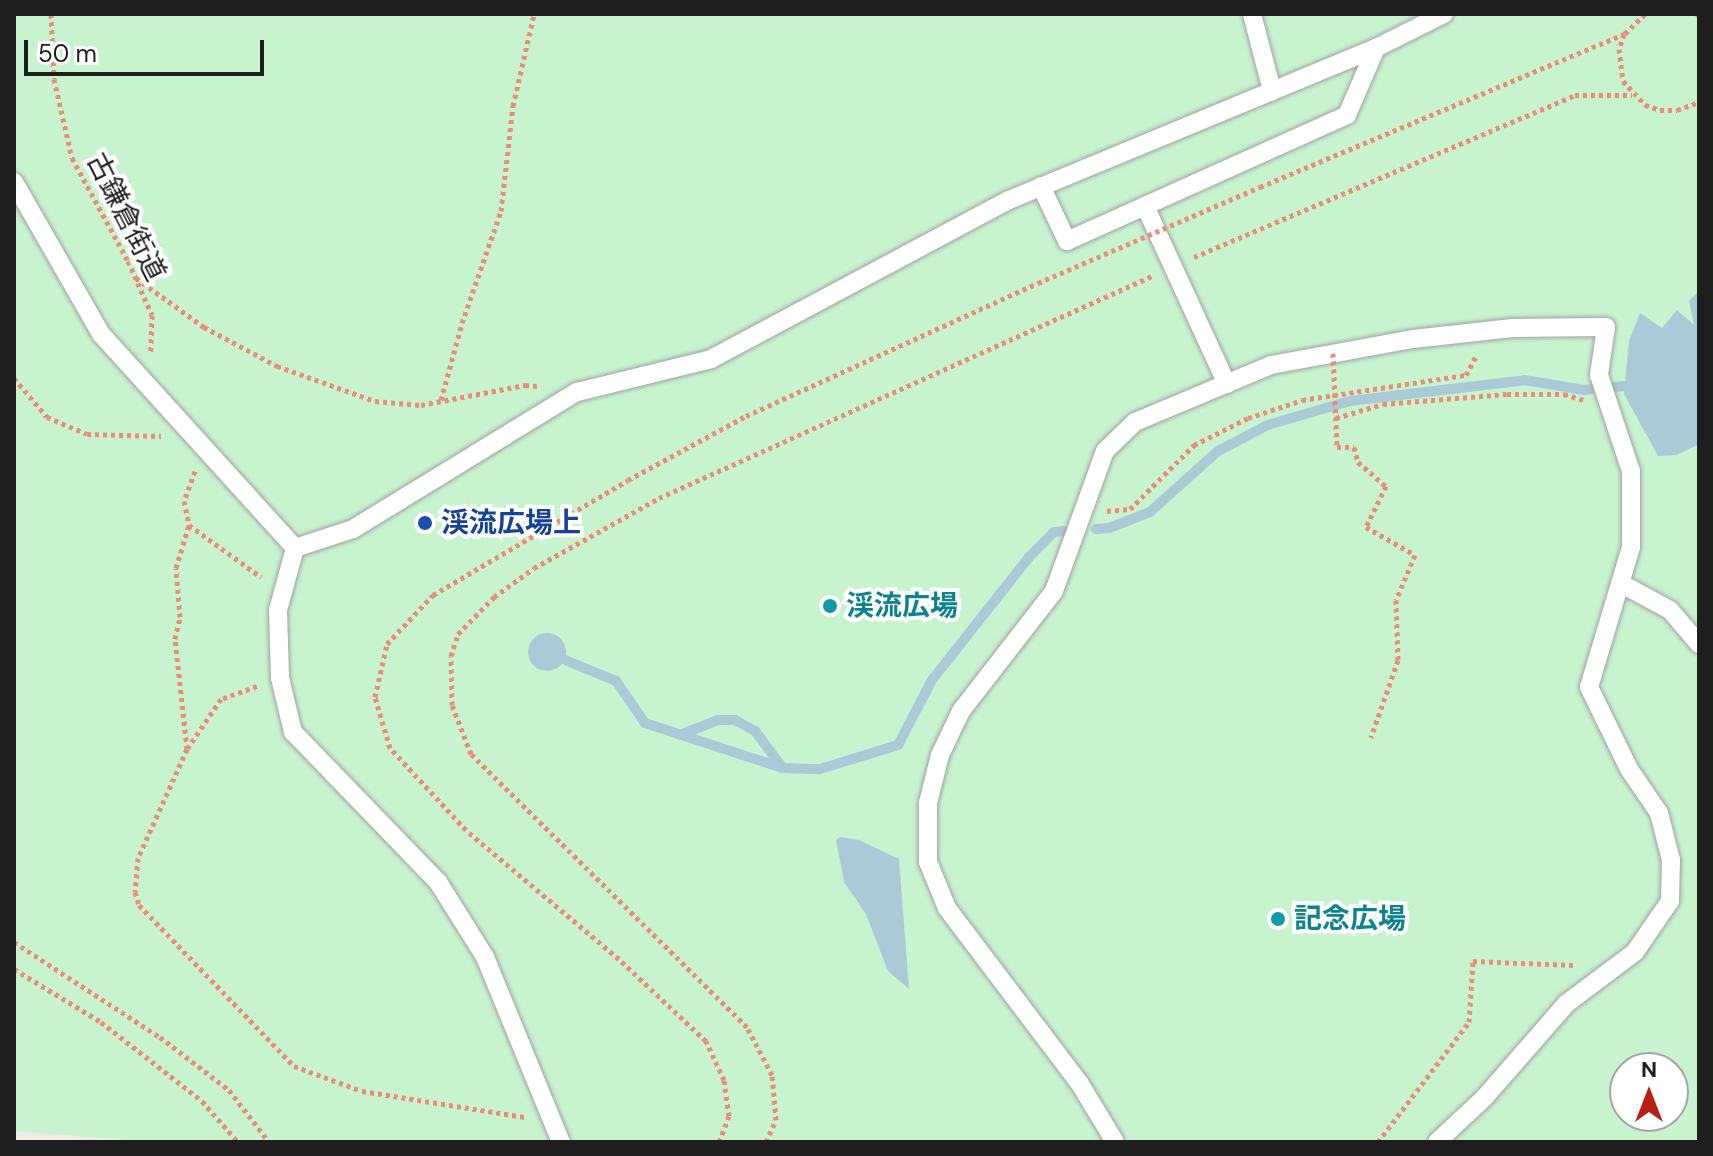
<!DOCTYPE html>
<html>
<head>
<meta charset="utf-8">
<style>
	body { margin:0 }
	#map { position:relative; width:1713px; height:1156px; overflow:hidden; background:#eeece5; font-family:"DM Sans","Noto Sans JP",sans-serif }
	div>[style] { position:absolute }
	[style*='--x'] { left:calc(var(--x)*1px); top:calc(var(--y)*1px); width:calc(var(--w)*1px); rotate:calc(var(--a)*1deg) }
	.park>* { inset:0; background:#c7f4ce }
	.water>* { inset:0; background:#aacad7 }
	.round { border-radius:50% }
	.stream>* { height:10px; margin:-5px; padding:0 5px; transform-origin:5px; border-radius:5px; background:#aacad7 }
	.path>* { height:5px; margin-top:-2.5px; transform-origin:0; background:repeating-linear-gradient(90deg,#eb8d79 0 4px,transparent 0 8px) }
	.roads { filter:drop-shadow(0 0 2px #a2a2a2) drop-shadow(0 0 2px #a2a2a2) }
	.pedestrian>* { height:18px; margin:-9px; padding:0 9px; transform-origin:9px; border-radius:9px; background:#fff }
	.path-bridge>* { height:5px; margin-top:-2.5px; transform-origin:0; background:repeating-linear-gradient(90deg,#eb8d79 0 4px,transparent 0 8px) }
	.dots>* { width:22px; height:22px; translate:-50% -50%; box-sizing:border-box; border:4px solid #fff; border-radius:50% }
	span { translate:-50% -50%; white-space:nowrap; text-align:center; line-height:1.15; -webkit-text-stroke:8px #fff; paint-order:stroke }
	.street-label { font-size:28px; color:#1e1e1e }
	.transit-label { font-size:28px; color:#164399; font-weight:700 }
	.left { translate:0 -50%; text-align:left }
	.culture-label { font-size:28px; color:#0d838f; font-weight:700 }
	.frame { position:absolute; inset:0; border:16px solid #1e1e1e; pointer-events:none }
	.north { position:absolute; left:1609px; top:1052px; width:80px; height:80px; box-sizing:border-box; background:#fff; border:2px solid #a5a5a5; border-radius:50%; rotate:0deg; font-size:22px; font-weight:700; line-height:32px; text-align:center; color:#1e1e1e }
	.north::after { content:''; display:block; margin:auto; width:28px; height:36px; background:#b72115; clip-path:polygon(50% 0,100% 100%,50% 72%,0 100%) }
	.scale { position:absolute; left:24px; top:40px; width:240px; height:36px; box-sizing:border-box; border:4px solid #1e1e1e; border-top:0; padding-left:10px; font-size:24px; line-height:28px; white-space:nowrap; color:#1e1e1e; -webkit-text-stroke:6px #fff; paint-order:stroke }
</style>
</head>
<body>
<div id="map">
	<div class="park">
		<div style="clip-path:polygon(evenodd,14px 14px,1699px 14px,1699px 1142px,151px 1142px,14px 1131px,14px 14px,1625px 1068px,1673px 1068px,1673px 1116px,1625px 1116px,1625px 1068px)"></div>
	</div>
	<div class="water">
		<div style="clip-path:polygon(1699px 291px,1699px 444px,1677px 455px,1658px 456px,1624px 394px,1629px 341px,1640px 313px,1662px 328px,1677px 310px,1694px 325px,1689px 301px)"></div>
		<div class="round" style="left:528px;top:633px;width:38px;height:38px"></div>
		<div style="clip-path:polygon(840px 837px,859px 840px,899px 859px,909px 989px,888px 971px,866px 914px,844px 882px,836px 840px)"></div>
	</div>
	<div class="stream">
		<div style="--x:1096;--y:529;--w:13;--a:-4"></div>
		<div style="--x:1109;--y:528;--w:44;--a:-21.3"></div>
		<div style="--x:1150;--y:512;--w:91;--a:-41.9"></div>
		<div style="--x:1218;--y:451;--w:56;--a:-27.5"></div>
		<div style="--x:1268;--y:425;--w:85;--a:-16.3"></div>
		<div style="--x:1350;--y:401;--w:176;--a:-6.8"></div>
		<div style="--x:1525;--y:380;--w:60;--a:9.6"></div>
		<div style="--x:1584;--y:390;--w:40;--a:-5.7"></div>
		<div style="--x:565;--y:660;--w:55;--a:22.4"></div>
		<div style="--x:616;--y:681;--w:51;--a:55.4"></div>
		<div style="--x:645;--y:723;--w:145;--a:18.1"></div>
		<div style="--x:783;--y:768;--w:37;--a:2"></div>
		<div style="--x:820;--y:769;--w:82;--a:-17.1"></div>
		<div style="--x:898;--y:745;--w:73;--a:-62.4"></div>
		<div style="--x:932;--y:680;--w:157;--a:-51.7"></div>
		<div style="--x:1029;--y:557;--w:35;--a:-45"></div>
		<div style="--x:1054;--y:532;--w:11;--a:-5"></div>
		<div style="--x:680;--y:735;--w:41;--a:-21.5"></div>
		<div style="--x:718;--y:720;--w:17;--a:0"></div>
		<div style="--x:735;--y:720;--w:23;--a:29"></div>
		<div style="--x:755;--y:731;--w:45;--a:53.1"></div>
	</div>
	<div class="path">
		<div style="--x:51;--y:14;--w:65;--a:87.4"></div>
		<div style="--x:54;--y:79;--w:81;--a:77.2"></div>
		<div style="--x:72;--y:158;--w:117;--a:61.5"></div>
		<div style="--x:128;--y:261;--w:59;--a:66"></div>
		<div style="--x:152;--y:315;--w:38;--a:92"></div>
		<div style="--x:1645;--y:14;--w:29;--a:136"></div>
		<div style="--x:1624;--y:34;--w:16;--a:108"></div>
		<div style="--x:1619;--y:49;--w:32;--a:83"></div>
		<div style="--x:1623;--y:81;--w:33;--a:47"></div>
		<div style="--x:1645;--y:105;--w:16;--a:18"></div>
		<div style="--x:1660;--y:110;--w:17;--a:0"></div>
		<div style="--x:1677;--y:110;--w:23;--a:-20"></div>
		<div style="--x:1697;--y:14;--w:3;--a:45"></div>
		<div style="--x:1260;--y:187;--w:395;--a:-22.8"></div>
		<div style="--x:1194;--y:257;--w:414;--a:-23"></div>
		<div style="--x:1575;--y:95;--w:57;--a:0"></div>
		<div style="--x:136;--y:278;--w:84;--a:35.8"></div>
		<div style="--x:204;--y:327;--w:83;--a:28.1"></div>
		<div style="--x:277;--y:366;--w:104;--a:19.7"></div>
		<div style="--x:375;--y:401;--w:46;--a:5"></div>
		<div style="--x:421;--y:405;--w:106;--a:-10.9"></div>
		<div style="--x:525;--y:385;--w:12;--a:5"></div>
		<div style="--x:14;--y:378;--w:51;--a:49.8"></div>
		<div style="--x:47;--y:417;--w:43;--a:23"></div>
		<div style="--x:87;--y:434;--w:74;--a:1.5"></div>
		<div style="--x:441;--y:400;--w:80;--a:-74.7"></div>
		<div style="--x:462;--y:323;--w:119;--a:-70.8"></div>
		<div style="--x:501;--y:211;--w:106;--a:-83.5"></div>
		<div style="--x:513;--y:106;--w:94;--a:-77.1"></div>
		<div style="--x:1336;--y:418;--w:49;--a:-16.6"></div>
		<div style="--x:1383;--y:404;--w:124;--a:-4.6"></div>
		<div style="--x:1507;--y:394;--w:57;--a:0"></div>
		<div style="--x:1564;--y:394;--w:21;--a:17"></div>
		<div style="--x:195;--y:471;--w:32;--a:110"></div>
		<div style="--x:184;--y:501;--w:25;--a:78"></div>
		<div style="--x:189;--y:525;--w:89;--a:35.8"></div>
		<div style="--x:1107;--y:511;--w:23;--a:-5"></div>
		<div style="--x:1130;--y:509;--w:91;--a:-45"></div>
		<div style="--x:1194;--y:445;--w:60;--a:-26.6"></div>
		<div style="--x:1248;--y:418;--w:57;--a:-18.4"></div>
		<div style="--x:1302;--y:400;--w:166;--a:-8.7"></div>
		<div style="--x:1466;--y:375;--w:21;--a:-62"></div>
		<div style="--x:257;--y:686;--w:38;--a:160"></div>
		<div style="--x:221;--y:699;--w:60;--a:124.2"></div>
		<div style="--x:187;--y:749;--w:120;--a:114.2"></div>
		<div style="--x:138;--y:858;--w:34;--a:95"></div>
		<div style="--x:135;--y:892;--w:14;--a:73"></div>
		<div style="--x:139;--y:905;--w:223;--a:46.1"></div>
		<div style="--x:294;--y:1066;--w:72;--a:20.2"></div>
		<div style="--x:362;--y:1091;--w:165;--a:9.1"></div>
		<div style="--x:187;--y:749;--w:111;--a:-96.2"></div>
		<div style="--x:175;--y:639;--w:23;--a:-77"></div>
		<div style="--x:180;--y:617;--w:49;--a:-94.7"></div>
		<div style="--x:176;--y:568;--w:45;--a:-73.2"></div>
		<div style="--x:14;--y:942;--w:174;--a:33.1"></div>
		<div style="--x:160;--y:1037;--w:87;--a:37.5"></div>
		<div style="--x:229;--y:1090;--w:66;--a:52.4"></div>
		<div style="--x:14;--y:969;--w:102;--a:31.3"></div>
		<div style="--x:101;--y:1022;--w:128;--a:38"></div>
		<div style="--x:202;--y:1101;--w:55;--a:48.7"></div>
		<div style="--x:719;--y:1142;--w:28;--a:-69"></div>
		<div style="--x:729;--y:1116;--w:36;--a:-98"></div>
		<div style="--x:724;--y:1080;--w:43;--a:-114.8"></div>
		<div style="--x:706;--y:1041;--w:120;--a:-136.7"></div>
		<div style="--x:619;--y:959;--w:200;--a:-139.9"></div>
		<div style="--x:466;--y:830;--w:112;--a:-132.8"></div>
		<div style="--x:390;--y:748;--w:53;--a:-106.4"></div>
		<div style="--x:375;--y:697;--w:54;--a:-77.2"></div>
		<div style="--x:387;--y:644;--w:67;--a:-46.8"></div>
		<div style="--x:433;--y:595;--w:226;--a:-30.5"></div>
		<div style="--x:628;--y:480;--w:134;--a:-28.5"></div>
		<div style="--x:746;--y:416;--w:321;--a:-24.5"></div>
		<div style="--x:766;--y:1142;--w:24;--a:-66"></div>
		<div style="--x:776;--y:1120;--w:45;--a:-95.1"></div>
		<div style="--x:772;--y:1075;--w:54;--a:-117.5"></div>
		<div style="--x:747;--y:1027;--w:388;--a:-135.3"></div>
		<div style="--x:471;--y:754;--w:53;--a:-111.2"></div>
		<div style="--x:452;--y:705;--w:49;--a:-91.2"></div>
		<div style="--x:451;--y:656;--w:23;--a:-72"></div>
		<div style="--x:458;--y:634;--w:52;--a:-45.8"></div>
		<div style="--x:494;--y:597;--w:49;--a:-35.9"></div>
		<div style="--x:534;--y:568;--w:143;--a:-29.2"></div>
		<div style="--x:659;--y:498;--w:541;--a:-24.24"></div>
		<div style="--x:1378;--y:1142;--w:151;--a:-52.8"></div>
		<div style="--x:1469;--y:1022;--w:61;--a:-86.2"></div>
		<div style="--x:1473;--y:961;--w:101;--a:2.3"></div>
	</div>
	<div class="roads">
		<div class="pedestrian">
			<div style="--x:1252;--y:14;--w:80;--a:75.4"></div>
			<div style="--x:14;--y:182;--w:175;--a:60.2"></div>
			<div style="--x:101;--y:334;--w:289;--a:47.8"></div>
			<div style="--x:1041;--y:186;--w:61;--a:64.7"></div>
			<div style="--x:1067;--y:241;--w:307;--a:-24.2"></div>
			<div style="--x:1347;--y:115;--w:73;--a:-66.6"></div>
			<div style="--x:1145;--y:206;--w:196;--a:65.3"></div>
			<div style="--x:295;--y:548;--w:61;--a:-18.1"></div>
			<div style="--x:353;--y:529;--w:263;--a:-31.5"></div>
			<div style="--x:577;--y:392;--w:138;--a:-13.8"></div>
			<div style="--x:711;--y:359;--w:338;--a:-28.1"></div>
			<div style="--x:1009;--y:200;--w:397;--a:-22.5"></div>
			<div style="--x:1376;--y:48;--w:76;--a:-26.6"></div>
			<div style="--x:295;--y:548;--w:64;--a:105.3"></div>
			<div style="--x:278;--y:610;--w:68;--a:88.3"></div>
			<div style="--x:280;--y:678;--w:56;--a:76.5"></div>
			<div style="--x:293;--y:732;--w:209;--a:46"></div>
			<div style="--x:438;--y:882;--w:89;--a:57.9"></div>
			<div style="--x:485;--y:957;--w:200;--a:67.7"></div>
			<div style="--x:1620;--y:583;--w:57;--a:28.4"></div>
			<div style="--x:1670;--y:610;--w:45;--a:49.5"></div>
			<div style="--x:1115;--y:1142;--w:68;--a:-121.1"></div>
			<div style="--x:1080;--y:1084;--w:221;--a:-127.1"></div>
			<div style="--x:947;--y:908;--w:50;--a:-112.4"></div>
			<div style="--x:928;--y:862;--w:59;--a:-90"></div>
			<div style="--x:928;--y:803;--w:49;--a:-76"></div>
			<div style="--x:940;--y:755;--w:49;--a:-64.5"></div>
			<div style="--x:961;--y:711;--w:152;--a:-52.2"></div>
			<div style="--x:1054;--y:591;--w:149;--a:-70"></div>
			<div style="--x:1105;--y:451;--w:42;--a:-44"></div>
			<div style="--x:1135;--y:422;--w:147;--a:-22.7"></div>
			<div style="--x:1271;--y:365;--w:144;--a:-10.4"></div>
			<div style="--x:1413;--y:339;--w:100;--a:-6.3"></div>
			<div style="--x:1512;--y:328;--w:94;--a:-0.6"></div>
			<div style="--x:1606;--y:327;--w:49;--a:98.3"></div>
			<div style="--x:1599;--y:375;--w:101;--a:71.6"></div>
			<div style="--x:1631;--y:471;--w:76;--a:90"></div>
			<div style="--x:1631;--y:547;--w:146;--a:106.7"></div>
			<div style="--x:1589;--y:687;--w:91;--a:64"></div>
			<div style="--x:1629;--y:769;--w:53;--a:55.7"></div>
			<div style="--x:1659;--y:813;--w:49;--a:75.7"></div>
			<div style="--x:1671;--y:860;--w:41;--a:91.4"></div>
			<div style="--x:1670;--y:901;--w:62;--a:124.5"></div>
			<div style="--x:1635;--y:952;--w:85;--a:143.1"></div>
			<div style="--x:1567;--y:1003;--w:126;--a:131.1"></div>
			<div style="--x:1484;--y:1098;--w:64;--a:136.9"></div>
		</div>
	</div>
	<div class="path-bridge">
		<div style="--x:1038;--y:283;--w:242;--a:-23.4"></div>
		<div style="--x:1333;--y:353;--w:94;--a:87.6"></div>
		<div style="--x:1337;--y:447;--w:17;--a:0"></div>
		<div style="--x:1354;--y:447;--w:16;--a:75"></div>
		<div style="--x:1358;--y:462;--w:37;--a:41"></div>
		<div style="--x:1386;--y:486;--w:46;--a:116"></div>
		<div style="--x:1366;--y:527;--w:56;--a:29.7"></div>
		<div style="--x:1415;--y:555;--w:49;--a:112.9"></div>
		<div style="--x:1396;--y:600;--w:60;--a:88.1"></div>
		<div style="--x:1398;--y:660;--w:82;--a:109.3"></div>
	</div>
	<div class="dots">
		<div style="left:425px;top:523px;background:#1a4fb4"></div>
		<div style="left:830px;top:606px;background:#0f9aa8"></div>
		<div style="left:1278px;top:919px;background:#0f9aa8"></div>
	</div>
	<div class="street-label">
		<span style="left:126px;top:217px;rotate:63deg">古鎌倉街道</span>
	</div>
	<div class="transit-label">
		<span class="left" style="left:441px;top:523px">渓流広場上</span>
	</div>
	<div class="culture-label">
		<span class="left" style="left:846px;top:606px">渓流広場</span>
		<span class="left" style="left:1294px;top:919px">記念広場</span>
	</div>
	<div class="frame"></div>
	<div class="north">N</div>
	<div class="scale">50 m</div>
</div>
</body>
</html>
